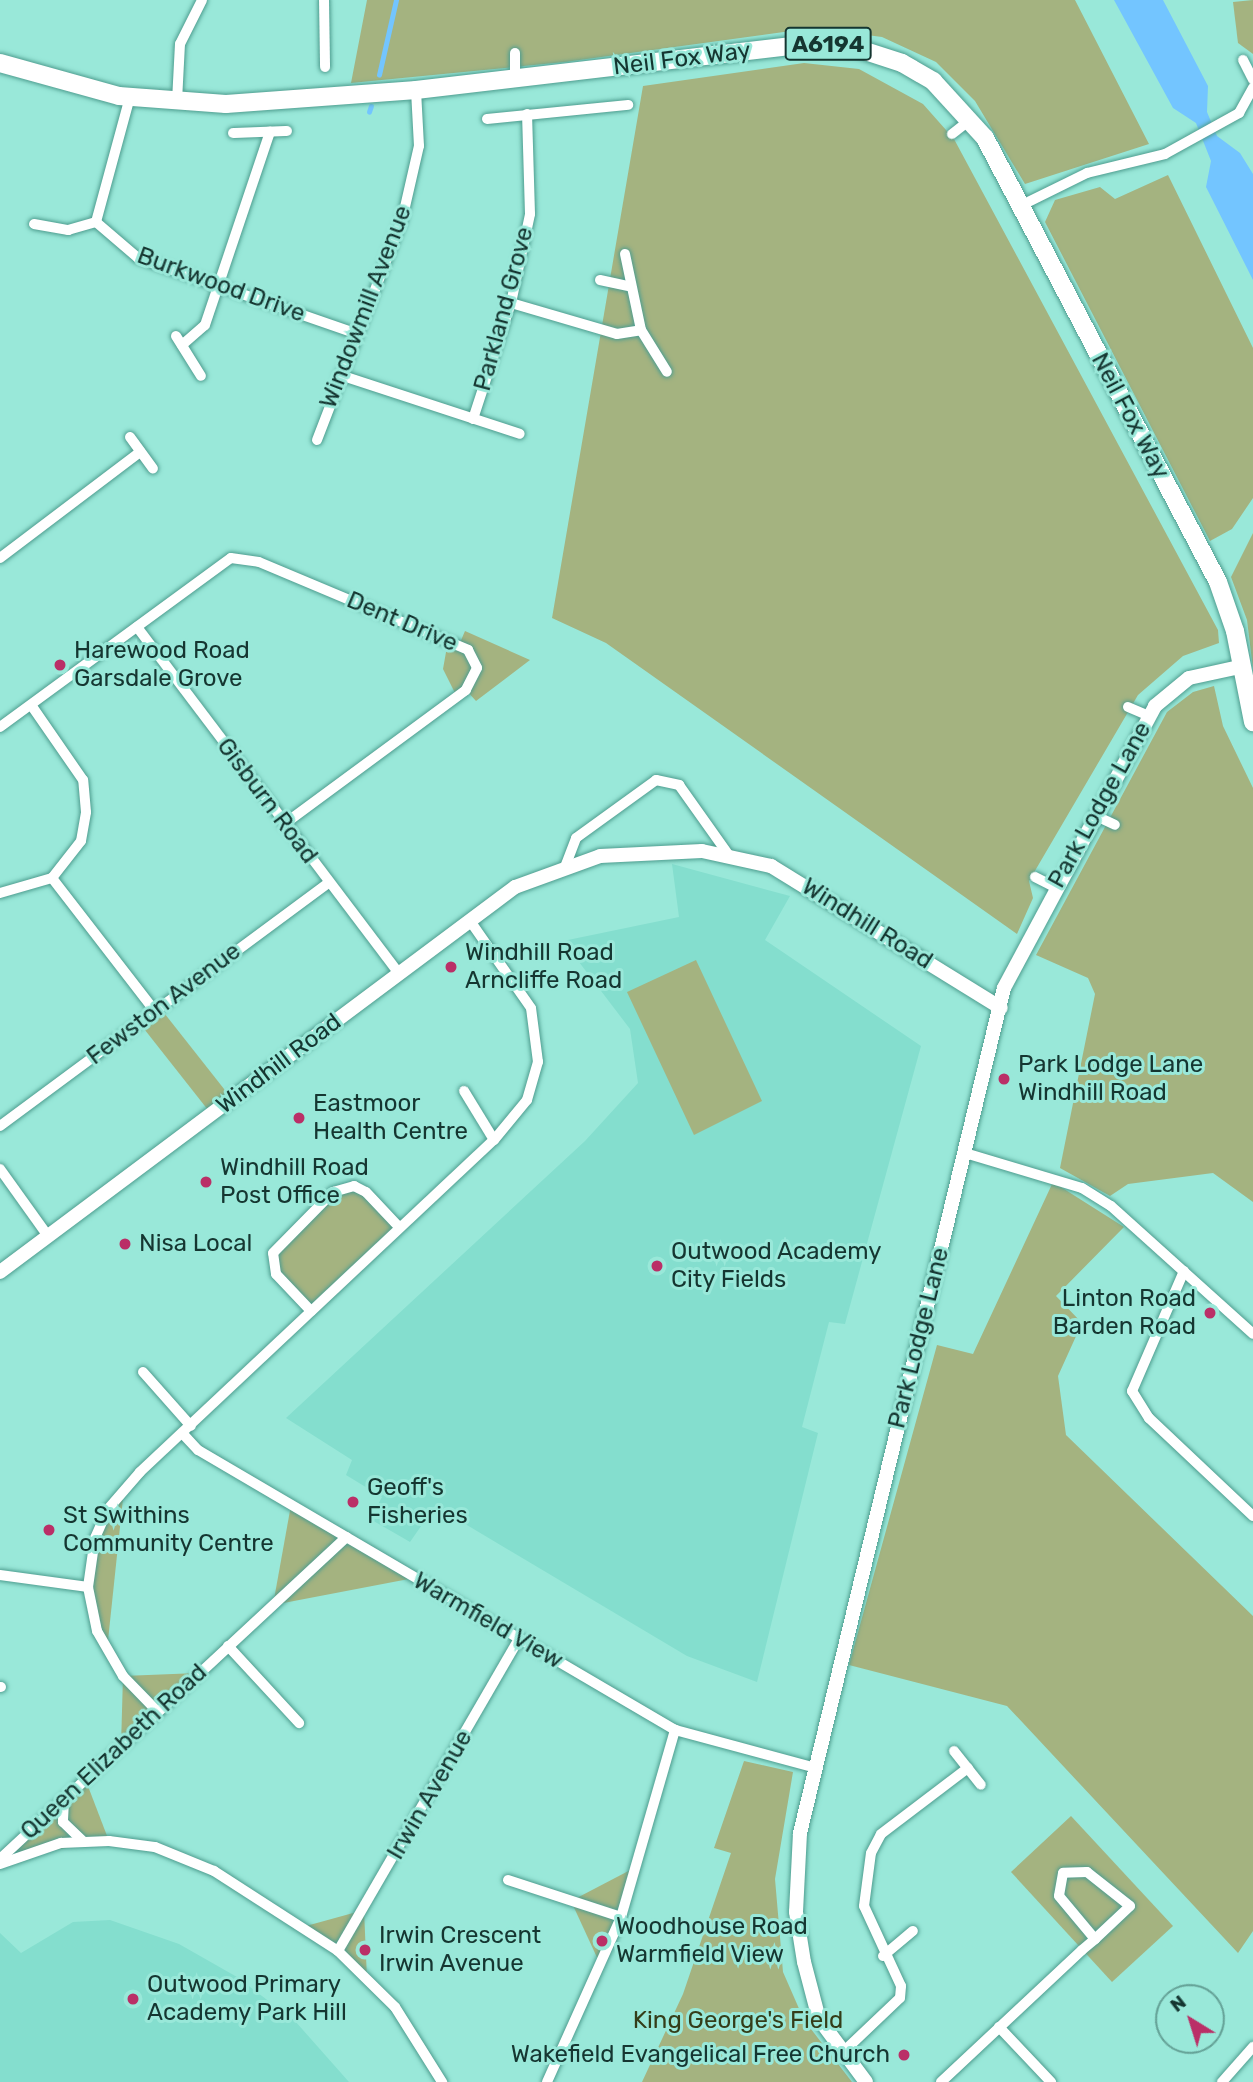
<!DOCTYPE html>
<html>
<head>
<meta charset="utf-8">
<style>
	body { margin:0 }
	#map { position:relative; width:1253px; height:2082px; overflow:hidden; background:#99e8d9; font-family:Rubik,sans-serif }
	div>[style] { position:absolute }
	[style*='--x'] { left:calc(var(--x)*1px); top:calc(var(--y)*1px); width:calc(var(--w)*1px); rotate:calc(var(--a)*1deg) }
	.built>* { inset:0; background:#84dece }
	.green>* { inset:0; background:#a4b380 }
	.water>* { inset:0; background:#73c5ff }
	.stream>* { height:4.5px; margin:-2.25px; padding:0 2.25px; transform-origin:2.25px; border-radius:2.25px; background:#73c5ff }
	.roads { filter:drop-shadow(0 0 2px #4e9d8f) drop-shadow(0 0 2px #4e9d8f) }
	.minor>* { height:10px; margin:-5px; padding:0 5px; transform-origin:5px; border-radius:5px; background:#fff }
	.tertiary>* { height:14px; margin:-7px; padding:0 7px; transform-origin:7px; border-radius:7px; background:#fff }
	.primary>* { height:18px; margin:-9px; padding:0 9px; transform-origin:9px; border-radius:9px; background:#fff }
	.dots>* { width:19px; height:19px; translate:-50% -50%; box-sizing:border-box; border:4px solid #99e8d9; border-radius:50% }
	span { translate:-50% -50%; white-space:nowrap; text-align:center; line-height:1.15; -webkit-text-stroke:6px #99e8d9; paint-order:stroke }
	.shield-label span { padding:2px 5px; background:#99e8d9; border:2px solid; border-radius:5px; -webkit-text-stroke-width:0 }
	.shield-label { font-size:23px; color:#153631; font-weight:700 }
	.street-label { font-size:24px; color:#153631 }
	.poi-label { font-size:24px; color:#153631 }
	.left { translate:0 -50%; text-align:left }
	.right { translate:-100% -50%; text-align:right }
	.park-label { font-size:24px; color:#343d19 }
	.north { position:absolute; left:1155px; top:1984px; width:70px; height:70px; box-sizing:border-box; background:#99e8d9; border:2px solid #64a196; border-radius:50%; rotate:322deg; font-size:19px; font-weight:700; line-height:28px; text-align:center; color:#153631 }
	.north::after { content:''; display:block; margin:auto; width:24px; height:32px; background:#ba2f67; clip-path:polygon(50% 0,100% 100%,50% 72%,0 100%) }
</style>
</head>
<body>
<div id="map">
	<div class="built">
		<div style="clip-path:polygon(672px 864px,790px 896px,765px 940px,921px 1046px,845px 1324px,829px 1322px,802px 1427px,818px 1433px,757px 1682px,687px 1656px,435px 1506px,410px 1542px,398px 1535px,370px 1519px,382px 1497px,346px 1475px,352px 1460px,286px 1418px,585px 1141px,638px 1083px,630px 1029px,563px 941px,679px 917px)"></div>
		<div style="clip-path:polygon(110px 1920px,179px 1944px,237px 1977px,295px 2021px,349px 2082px,0 2082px,0 1933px,21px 1953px,73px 1922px)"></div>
	</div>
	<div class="green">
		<div style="clip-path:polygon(367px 0,1075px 0,1149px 144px,1025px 184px,975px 101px,936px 62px,882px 37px,813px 28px,565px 62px,351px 83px)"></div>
		<div style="clip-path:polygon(1253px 0,1253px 54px,1238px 43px,1233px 2px)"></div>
		<div style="clip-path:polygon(804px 63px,859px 69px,923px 104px,954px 139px,1218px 630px,1219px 643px,1183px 656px,1138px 695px,1029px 881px,1033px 898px,1017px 934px,606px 643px,552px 618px,643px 86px)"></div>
		<div style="clip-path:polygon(1168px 175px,1253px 348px,1253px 498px,1232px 529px,1210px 541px,1045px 222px,1055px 200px,1100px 187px,1115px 199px)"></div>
		<div style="clip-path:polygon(1253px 533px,1253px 669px,1247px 620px,1231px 577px)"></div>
		<div style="clip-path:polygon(465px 631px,530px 660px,476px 701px,466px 690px,457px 697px,443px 669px,448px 641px,459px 645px)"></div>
		<div style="clip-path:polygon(1214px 686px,1223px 726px,1253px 788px,1253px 1202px,1213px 1173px,1128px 1184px,1110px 1196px,1060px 1168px,1095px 994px,1088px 978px,1036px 955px,1167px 712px,1193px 692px)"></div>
		<div style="clip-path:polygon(696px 960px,762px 1101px,694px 1135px,627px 992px)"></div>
		<div style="clip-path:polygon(161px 1009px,228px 1094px,208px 1110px,141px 1025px)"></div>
		<div style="clip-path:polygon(1053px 1182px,1124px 1227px,1056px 1296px,1082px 1323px,1058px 1376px,1066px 1435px,1253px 1616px,1253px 1931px,1238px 1953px,1007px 1706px,849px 1665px,937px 1345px,973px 1354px)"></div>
		<div style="clip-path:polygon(354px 1186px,399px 1227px,311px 1311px,276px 1274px,273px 1253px,333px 1192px)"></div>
		<div style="clip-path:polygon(124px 1489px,107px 1650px,91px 1611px,95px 1538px)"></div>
		<div style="clip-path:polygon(291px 1505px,414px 1578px,273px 1605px)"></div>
		<div style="clip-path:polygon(198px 1673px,121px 1746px,123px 1676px)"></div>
		<div style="clip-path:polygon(744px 1761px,793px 1772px,775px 1879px,783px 1972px,804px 2020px,852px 2082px,642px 2082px,683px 1994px,731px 1853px,714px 1848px)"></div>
		<div style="clip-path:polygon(86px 1781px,109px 1841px,0 1859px)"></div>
		<div style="clip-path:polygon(1071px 1816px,1173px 1926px,1112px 1982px,1011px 1872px)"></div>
		<div style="clip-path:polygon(638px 1866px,600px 1964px,571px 1901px)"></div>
		<div style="clip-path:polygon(364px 1910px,367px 1979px,306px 1926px)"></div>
	</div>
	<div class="water">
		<div style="clip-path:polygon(1114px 0,1163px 0,1208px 86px,1207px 112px,1217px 136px,1240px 153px,1253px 174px,1253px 280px,1206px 187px,1211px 161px,1196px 123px,1173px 108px)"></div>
	</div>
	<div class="stream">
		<div style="--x:379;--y:75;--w:77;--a:-77.2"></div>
		<div style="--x:369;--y:112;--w:6;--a:-72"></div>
	</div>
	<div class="roads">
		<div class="minor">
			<div style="--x:324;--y:0;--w:67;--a:89.1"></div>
			<div style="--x:515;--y:53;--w:25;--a:90"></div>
			<div style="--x:1243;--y:60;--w:22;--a:63"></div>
			<div style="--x:177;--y:101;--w:57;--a:-87"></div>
			<div style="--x:180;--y:44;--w:49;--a:-63.4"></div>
			<div style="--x:487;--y:119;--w:142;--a:-5.7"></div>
			<div style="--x:233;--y:133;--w:54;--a:-2.1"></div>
			<div style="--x:952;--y:134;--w:24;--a:-38"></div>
			<div style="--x:1020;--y:206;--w:75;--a:-26.2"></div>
			<div style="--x:1087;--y:173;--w:80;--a:-13.7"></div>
			<div style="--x:1165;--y:154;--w:85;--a:-29"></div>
			<div style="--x:1239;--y:113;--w:29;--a:-61"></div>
			<div style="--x:96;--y:222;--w:55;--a:40.6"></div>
			<div style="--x:138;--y:258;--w:230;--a:19.1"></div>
			<div style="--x:34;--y:224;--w:35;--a:10"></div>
			<div style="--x:68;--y:230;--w:29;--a:-16"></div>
			<div style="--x:96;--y:222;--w:130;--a:-74.8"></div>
			<div style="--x:625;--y:254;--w:78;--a:78.1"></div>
			<div style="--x:641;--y:330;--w:49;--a:58.2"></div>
			<div style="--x:600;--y:280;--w:29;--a:12"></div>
			<div style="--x:511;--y:303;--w:110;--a:16.3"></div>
			<div style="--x:617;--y:334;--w:24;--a:-9"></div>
			<div style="--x:176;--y:336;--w:47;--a:58"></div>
			<div style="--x:182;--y:345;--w:30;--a:-41"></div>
			<div style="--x:205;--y:325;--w:204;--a:-71.4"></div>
			<div style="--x:340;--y:375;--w:189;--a:18.1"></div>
			<div style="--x:473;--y:419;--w:122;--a:-71.9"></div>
			<div style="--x:511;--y:303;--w:91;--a:-77.9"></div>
			<div style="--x:530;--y:214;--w:100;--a:-91.7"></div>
			<div style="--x:130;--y:437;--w:39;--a:54"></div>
			<div style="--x:317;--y:440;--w:236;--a:-68.9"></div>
			<div style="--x:402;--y:220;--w:76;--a:-77.1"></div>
			<div style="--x:419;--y:146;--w:56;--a:-93.1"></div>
			<div style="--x:0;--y:558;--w:176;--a:-37.1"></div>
			<div style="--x:137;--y:627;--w:435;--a:52.9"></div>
			<div style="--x:1128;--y:707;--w:23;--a:23"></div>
			<div style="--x:0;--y:727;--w:286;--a:-36.2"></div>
			<div style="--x:231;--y:558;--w:28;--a:8"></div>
			<div style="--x:259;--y:562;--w:227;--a:22.8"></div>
			<div style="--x:468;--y:650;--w:20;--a:63"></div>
			<div style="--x:477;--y:668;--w:25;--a:117"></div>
			<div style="--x:466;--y:690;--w:226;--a:143.6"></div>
			<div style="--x:1094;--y:815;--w:23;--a:25"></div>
			<div style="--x:565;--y:867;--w:31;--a:-69"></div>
			<div style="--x:576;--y:838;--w:99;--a:-35.9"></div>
			<div style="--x:656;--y:780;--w:24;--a:12"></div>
			<div style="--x:679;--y:785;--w:85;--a:54.6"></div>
			<div style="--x:1035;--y:877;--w:22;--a:27"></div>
			<div style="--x:52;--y:878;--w:167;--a:52.3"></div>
			<div style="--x:0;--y:893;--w:54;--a:-16.1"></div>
			<div style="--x:52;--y:878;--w:47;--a:-51.9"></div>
			<div style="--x:81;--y:841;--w:29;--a:-80"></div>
			<div style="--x:86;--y:812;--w:32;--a:-95"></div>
			<div style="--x:83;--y:780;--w:91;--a:-124.7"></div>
			<div style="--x:464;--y:1091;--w:57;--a:58.5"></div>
			<div style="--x:0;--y:1126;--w:408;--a:-36.5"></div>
			<div style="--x:965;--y:1153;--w:122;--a:16.7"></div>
			<div style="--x:1082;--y:1188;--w:34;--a:32"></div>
			<div style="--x:1111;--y:1206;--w:191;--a:42"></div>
			<div style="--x:0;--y:1169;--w:82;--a:54.4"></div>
			<div style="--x:1184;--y:1271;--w:131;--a:113.4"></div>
			<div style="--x:1132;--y:1391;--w:32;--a:58"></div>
			<div style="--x:1149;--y:1418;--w:143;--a:43.3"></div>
			<div style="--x:311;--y:1311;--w:51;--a:-133.4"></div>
			<div style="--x:276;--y:1274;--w:21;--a:-98"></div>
			<div style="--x:273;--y:1253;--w:86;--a:-45.5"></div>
			<div style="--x:333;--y:1192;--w:22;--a:-16"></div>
			<div style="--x:354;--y:1186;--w:13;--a:27"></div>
			<div style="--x:366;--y:1192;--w:48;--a:46.7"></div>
			<div style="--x:143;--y:1372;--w:72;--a:48.4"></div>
			<div style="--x:183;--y:1434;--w:22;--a:47"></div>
			<div style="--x:198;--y:1450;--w:553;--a:30.41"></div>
			<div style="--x:675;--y:1730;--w:142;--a:15.1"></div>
			<div style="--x:0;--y:1575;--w:89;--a:7.8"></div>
			<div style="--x:228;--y:1646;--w:105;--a:47.3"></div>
			<div style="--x:0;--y:1687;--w:1;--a:0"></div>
			<div style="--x:157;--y:1711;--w:49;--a:-134.2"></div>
			<div style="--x:123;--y:1676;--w:52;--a:-120"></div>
			<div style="--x:97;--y:1631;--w:45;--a:-101.6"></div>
			<div style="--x:88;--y:1587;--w:49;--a:-81.9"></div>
			<div style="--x:95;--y:1538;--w:32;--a:-66"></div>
			<div style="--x:108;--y:1509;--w:49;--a:-49.1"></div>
			<div style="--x:140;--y:1472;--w:485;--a:-43.2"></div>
			<div style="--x:494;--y:1140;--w:52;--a:-50.5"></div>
			<div style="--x:527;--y:1100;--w:40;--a:-74"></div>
			<div style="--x:538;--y:1062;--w:54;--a:-97.4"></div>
			<div style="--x:531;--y:1008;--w:106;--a:-125"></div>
			<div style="--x:954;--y:1751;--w:43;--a:51.5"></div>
			<div style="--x:64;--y:1801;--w:21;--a:93"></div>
			<div style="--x:63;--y:1822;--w:28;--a:44"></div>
			<div style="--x:0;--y:1859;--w:473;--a:-42.9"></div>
			<div style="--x:0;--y:1864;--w:65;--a:-19"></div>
			<div style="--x:61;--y:1843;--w:48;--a:-2.4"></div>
			<div style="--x:109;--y:1841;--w:46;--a:7.4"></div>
			<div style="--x:155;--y:1847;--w:64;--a:22.1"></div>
			<div style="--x:214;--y:1871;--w:148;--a:32.8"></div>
			<div style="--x:338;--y:1951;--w:80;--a:44.5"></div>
			<div style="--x:395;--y:2007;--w:89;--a:57.9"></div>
			<div style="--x:508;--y:1880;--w:119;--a:18.1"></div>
			<div style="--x:338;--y:1951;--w:361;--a:-59.9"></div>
			<div style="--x:883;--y:1956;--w:39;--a:-40"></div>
			<div style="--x:999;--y:2027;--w:76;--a:46.6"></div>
			<div style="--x:841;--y:2054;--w:81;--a:-43.5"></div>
			<div style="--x:900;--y:1998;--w:12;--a:-85"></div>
			<div style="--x:901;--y:1986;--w:88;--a:-114.8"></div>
			<div style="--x:864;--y:1906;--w:53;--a:-82.5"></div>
			<div style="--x:871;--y:1853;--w:21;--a:-62"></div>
			<div style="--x:881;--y:1834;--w:109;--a:-37.2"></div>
			<div style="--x:547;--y:2082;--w:181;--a:-65.8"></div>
			<div style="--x:621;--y:1917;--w:195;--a:-73.9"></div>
			<div style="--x:941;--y:2082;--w:193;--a:-43.1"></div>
			<div style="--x:1082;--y:1950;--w:17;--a:-40"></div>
			<div style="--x:1095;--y:1939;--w:48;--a:-43.3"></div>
			<div style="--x:1130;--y:1906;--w:55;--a:-141.7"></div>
			<div style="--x:1087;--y:1872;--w:24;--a:178"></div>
			<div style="--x:1063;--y:1873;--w:23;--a:100"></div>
			<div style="--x:1059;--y:1896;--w:56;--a:50.1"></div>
			<div style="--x:1222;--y:2082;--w:47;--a:-48.5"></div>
		</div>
		<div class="tertiary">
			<div style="--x:0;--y:1272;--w:643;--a:-36.78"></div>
			<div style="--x:515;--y:887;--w:90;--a:-20"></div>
			<div style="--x:600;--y:856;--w:102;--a:-2.8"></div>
			<div style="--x:702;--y:851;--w:71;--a:12.3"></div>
			<div style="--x:771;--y:866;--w:270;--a:31.7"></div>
			<div style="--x:866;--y:2082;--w:79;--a:-126.7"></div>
			<div style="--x:819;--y:2019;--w:59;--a:-104.7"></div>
			<div style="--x:804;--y:1962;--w:51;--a:-99.1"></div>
			<div style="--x:796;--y:1912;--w:79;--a:-87.1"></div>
			<div style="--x:800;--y:1833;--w:869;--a:-76.43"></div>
			<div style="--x:1004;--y:988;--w:320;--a:-61.8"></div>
			<div style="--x:1155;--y:706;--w:44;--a:-39.5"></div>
			<div style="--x:1189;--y:678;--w:51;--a:-12.4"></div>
		</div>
		<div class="primary">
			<div style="--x:0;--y:63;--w:123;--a:15.5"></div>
			<div style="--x:119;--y:96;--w:107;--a:4.3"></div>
			<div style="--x:226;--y:104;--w:191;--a:-4.2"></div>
			<div style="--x:416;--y:90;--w:385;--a:-6.7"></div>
			<div style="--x:798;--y:45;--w:61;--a:3.8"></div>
			<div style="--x:859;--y:49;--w:45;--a:18"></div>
			<div style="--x:902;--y:63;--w:36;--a:30"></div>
			<div style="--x:933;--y:81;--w:77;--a:47.6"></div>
			<div style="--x:985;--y:138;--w:501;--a:62.31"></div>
			<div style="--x:1218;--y:582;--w:52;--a:70.9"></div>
			<div style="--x:1235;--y:631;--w:93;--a:78.8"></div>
		</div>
	</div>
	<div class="dots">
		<div style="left:60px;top:665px;background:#ba2f67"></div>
		<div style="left:451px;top:967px;background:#ba2f67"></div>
		<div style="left:1004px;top:1079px;background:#ba2f67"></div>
		<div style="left:299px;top:1118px;background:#ba2f67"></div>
		<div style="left:206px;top:1182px;background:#ba2f67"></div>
		<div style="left:125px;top:1244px;background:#ba2f67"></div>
		<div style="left:657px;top:1266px;background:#ba2f67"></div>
		<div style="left:1210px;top:1313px;background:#ba2f67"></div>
		<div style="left:353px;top:1502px;background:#ba2f67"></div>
		<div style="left:49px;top:1530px;background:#ba2f67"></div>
		<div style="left:602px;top:1941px;background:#ba2f67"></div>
		<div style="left:365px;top:1950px;background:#ba2f67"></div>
		<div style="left:133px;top:1999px;background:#ba2f67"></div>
		<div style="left:904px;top:2055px;background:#ba2f67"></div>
	</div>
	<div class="shield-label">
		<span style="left:828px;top:44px">A6194</span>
	</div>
	<div class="street-label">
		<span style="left:682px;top:59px;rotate:-7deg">Neil Fox Way</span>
		<span style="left:221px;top:285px;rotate:20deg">Burkwood Drive</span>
		<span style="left:366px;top:307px;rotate:-69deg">Windowmill Avenue</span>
		<span style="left:504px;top:309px;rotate:-75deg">Parkland Grove</span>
		<span style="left:1130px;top:416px;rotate:62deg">Neil Fox Way</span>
		<span style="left:402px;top:622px;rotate:23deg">Dent Drive</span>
		<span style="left:267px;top:801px;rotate:53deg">Gisburn Road</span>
		<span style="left:1100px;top:805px;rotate:-61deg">Park Lodge Lane</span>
		<span style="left:867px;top:924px;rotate:32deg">Windhill Road</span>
		<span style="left:164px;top:1004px;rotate:-37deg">Fewston Avenue</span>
		<span style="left:279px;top:1064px;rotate:-37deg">Windhill Road</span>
		<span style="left:919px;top:1338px;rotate:-76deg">Park Lodge Lane</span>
		<span style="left:488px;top:1621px;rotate:30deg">Warmfield View</span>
		<span style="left:114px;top:1752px;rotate:-43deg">Queen Elizabeth Road</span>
		<span style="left:430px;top:1795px;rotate:-60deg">Irwin Avenue</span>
	</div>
	<div class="poi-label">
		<span class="left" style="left:74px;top:665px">Harewood Road<br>Garsdale Grove</span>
		<span class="left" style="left:465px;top:967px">Windhill Road<br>Arncliffe Road</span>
		<span class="left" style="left:1018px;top:1079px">Park Lodge Lane<br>Windhill Road</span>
		<span class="left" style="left:313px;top:1118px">Eastmoor<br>Health Centre</span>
		<span class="left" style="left:220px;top:1182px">Windhill Road<br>Post Office</span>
		<span class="left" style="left:139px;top:1244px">Nisa Local</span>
		<span class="left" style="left:671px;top:1266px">Outwood Academy<br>City Fields</span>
		<span class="right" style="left:1196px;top:1313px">Linton Road<br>Barden Road</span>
		<span class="left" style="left:367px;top:1502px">Geoff's<br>Fisheries</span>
		<span class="left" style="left:63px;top:1530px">St Swithins<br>Community Centre</span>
		<span class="left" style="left:616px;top:1941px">Woodhouse Road<br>Warmfield View</span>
		<span class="left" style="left:379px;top:1950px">Irwin Crescent<br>Irwin Avenue</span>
		<span class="left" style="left:147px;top:1999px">Outwood Primary<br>Academy Park Hill</span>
		<span class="right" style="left:890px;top:2055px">Wakefield Evangelical Free Church</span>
	</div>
	<div class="park-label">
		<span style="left:738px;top:2021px">King George's Field</span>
	</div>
	<div class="north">N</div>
</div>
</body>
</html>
